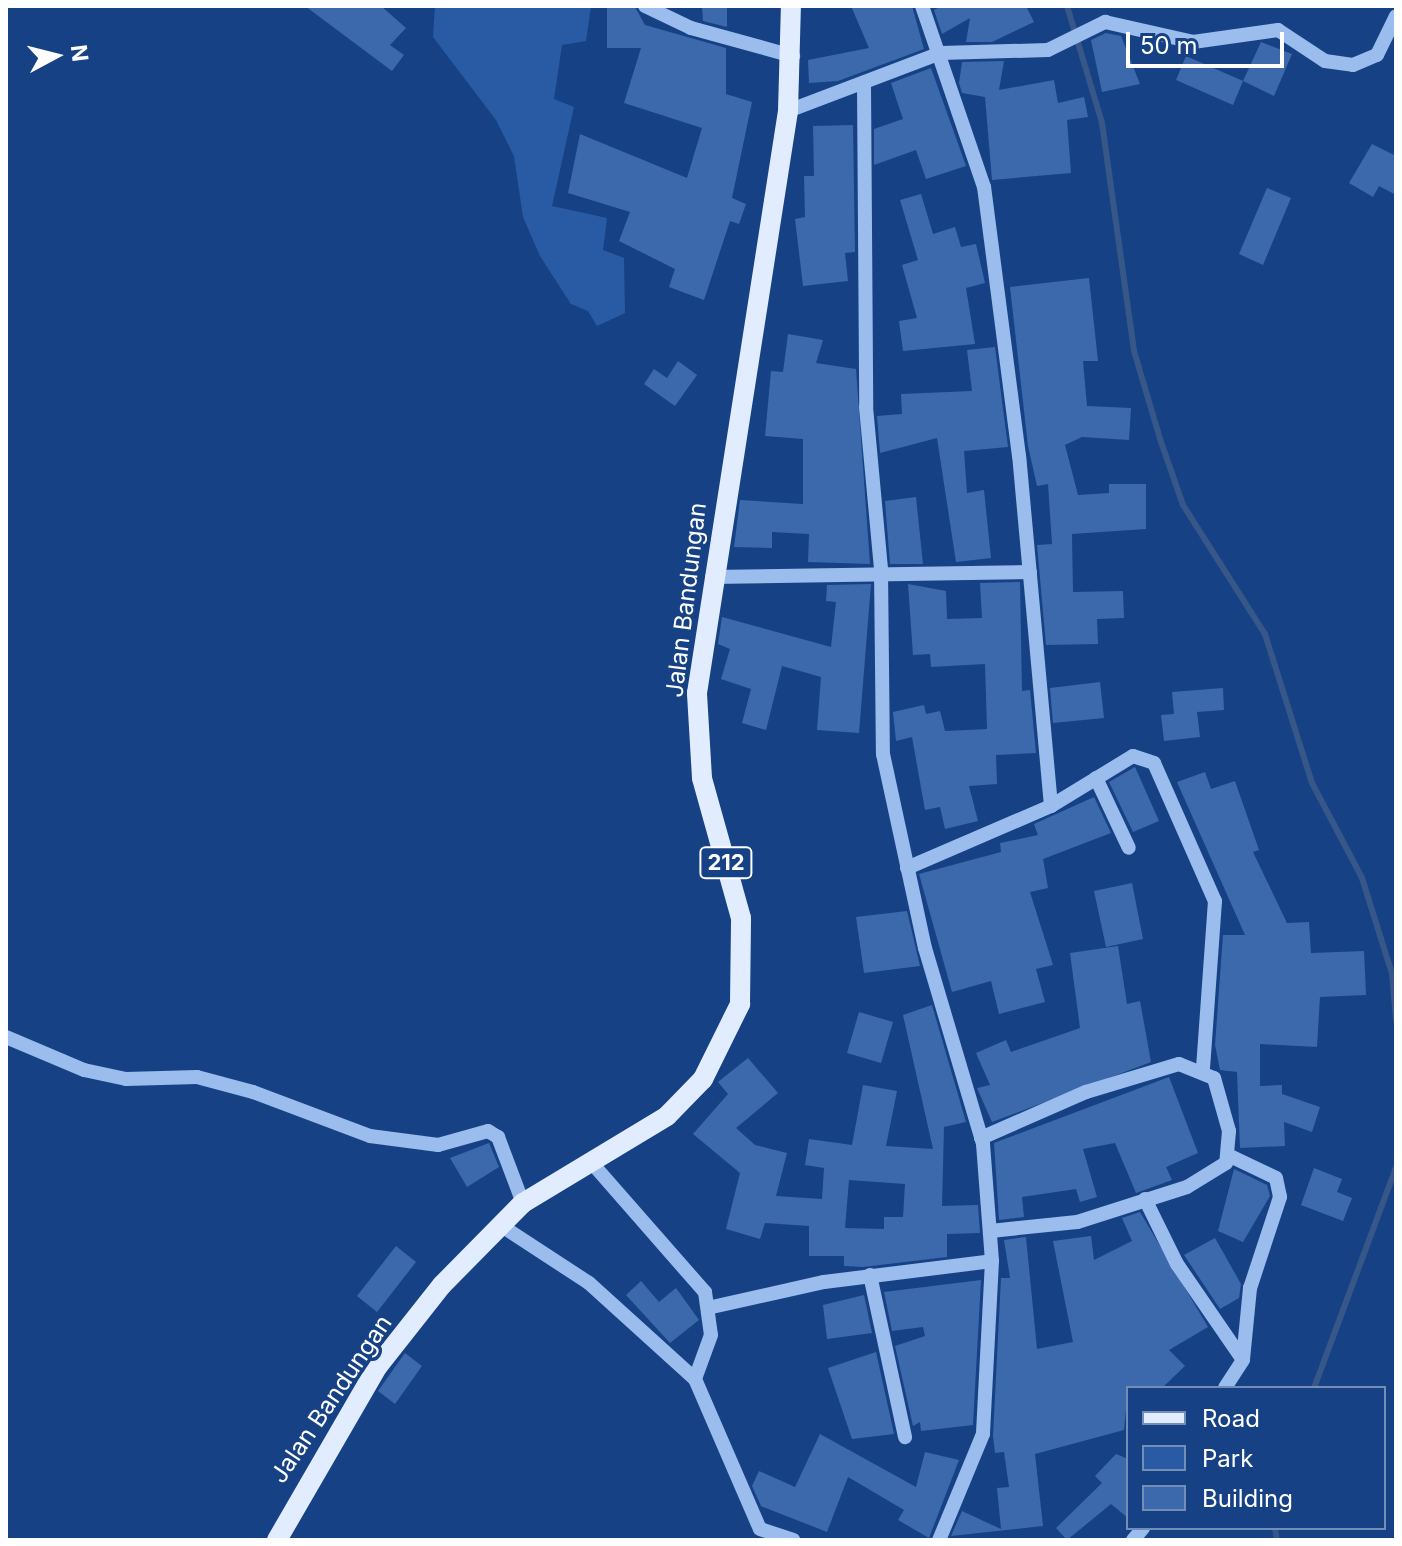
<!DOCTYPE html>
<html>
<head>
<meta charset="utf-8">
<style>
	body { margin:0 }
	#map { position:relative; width:1402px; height:1546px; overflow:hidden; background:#164285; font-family:Inter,sans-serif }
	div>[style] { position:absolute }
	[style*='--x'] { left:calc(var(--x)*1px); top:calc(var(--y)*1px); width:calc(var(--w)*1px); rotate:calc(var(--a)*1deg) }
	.green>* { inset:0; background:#295ba4 }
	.stream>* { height:6px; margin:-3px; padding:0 3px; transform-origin:3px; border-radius:3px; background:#365788 }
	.building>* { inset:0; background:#3b69ac }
	.minor>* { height:14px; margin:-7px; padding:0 7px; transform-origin:7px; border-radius:7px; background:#9bbded }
	.major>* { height:20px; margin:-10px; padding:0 10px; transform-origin:10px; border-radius:10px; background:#e1ecff }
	span { translate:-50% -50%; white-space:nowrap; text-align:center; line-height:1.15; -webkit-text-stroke:7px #164285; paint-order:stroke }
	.shield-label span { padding:2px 6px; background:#164285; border:2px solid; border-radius:6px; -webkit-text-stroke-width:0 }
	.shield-label { font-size:22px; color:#fff; font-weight:700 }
	.street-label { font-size:24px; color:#fff }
	.frame { position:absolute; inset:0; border:8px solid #fff; pointer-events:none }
	.legend { position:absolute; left:1126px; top:1386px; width:260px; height:144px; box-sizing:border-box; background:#164285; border:2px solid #738eb6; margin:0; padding:10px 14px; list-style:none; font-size:24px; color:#fff }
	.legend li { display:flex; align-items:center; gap:16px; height:40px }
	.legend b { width:40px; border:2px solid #738eb6 }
	.north { position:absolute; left:16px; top:16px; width:80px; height:80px; -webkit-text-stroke:6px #164285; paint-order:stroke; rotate:83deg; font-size:22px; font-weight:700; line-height:32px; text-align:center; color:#fff }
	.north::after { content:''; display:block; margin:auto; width:28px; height:36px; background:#fff; clip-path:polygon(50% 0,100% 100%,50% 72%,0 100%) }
	.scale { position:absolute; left:1126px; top:32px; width:158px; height:36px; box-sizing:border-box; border:4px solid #fff; border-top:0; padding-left:10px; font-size:24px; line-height:28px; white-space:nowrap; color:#fff; -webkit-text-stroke:6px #164285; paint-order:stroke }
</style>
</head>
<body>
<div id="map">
	<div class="green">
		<div style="clip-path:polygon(435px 6px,591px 6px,586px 41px,562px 45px,554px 99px,574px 107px,552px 206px,607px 218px,603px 250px,624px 258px,625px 313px,597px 326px,588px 311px,571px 304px,540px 256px,523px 217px,514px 156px,496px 120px,433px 37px)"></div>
	</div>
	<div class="stream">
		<div style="--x:1067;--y:6;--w:122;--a:73.3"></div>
		<div style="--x:1102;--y:123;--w:230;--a:82"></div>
		<div style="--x:1134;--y:351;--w:92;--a:73.5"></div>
		<div style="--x:1160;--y:439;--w:70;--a:70.8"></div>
		<div style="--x:1183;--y:505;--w:153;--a:57.6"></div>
		<div style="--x:1265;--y:634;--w:156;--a:72.5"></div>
		<div style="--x:1312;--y:783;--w:107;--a:62.2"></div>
		<div style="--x:1362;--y:878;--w:101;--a:72.6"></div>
		<div style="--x:1392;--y:974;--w:46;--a:85"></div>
		<div style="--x:1314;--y:1388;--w:236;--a:-69.6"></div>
		<div style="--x:1275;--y:1528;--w:12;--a:81"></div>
	</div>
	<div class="building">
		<div style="clip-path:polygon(305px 6px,381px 6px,406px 28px,390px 45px,404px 55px,392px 71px)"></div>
		<div style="clip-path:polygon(702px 6px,727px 6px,727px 27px,703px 21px)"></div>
		<div style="clip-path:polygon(851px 6px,912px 6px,924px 49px,838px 81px,809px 83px,808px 60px,869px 48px)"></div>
		<div style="clip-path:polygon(942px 6px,1026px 6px,1034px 22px,992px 42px,966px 42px,970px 18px,942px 34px,934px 10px)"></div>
		<div style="clip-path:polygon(607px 7px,635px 7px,645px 25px,726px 48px,726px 94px,752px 102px,732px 198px,746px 204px,739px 224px,730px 221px,704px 300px,669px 287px,675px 269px,619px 241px,630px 212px,568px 193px,580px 134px,687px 178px,702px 128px,624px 103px,641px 48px,607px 48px)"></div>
		<div style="clip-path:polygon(1106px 33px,1121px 36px,1140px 84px,1102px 92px,1091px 40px)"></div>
		<div style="clip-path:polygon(1261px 42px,1292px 54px,1274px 96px,1243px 81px)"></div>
		<div style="clip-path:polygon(1186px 56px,1243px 81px,1233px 105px,1176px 80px)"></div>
		<div style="clip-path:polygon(1004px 61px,999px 90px,1054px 80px,1058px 103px,1084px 97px,1088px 117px,1067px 120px,1071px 173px,992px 180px,985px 97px,962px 93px,959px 83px,962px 62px)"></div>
		<div style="clip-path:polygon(931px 68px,966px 166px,926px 179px,916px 150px,874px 165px,874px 129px,903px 119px,891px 83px)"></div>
		<div style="clip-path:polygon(853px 125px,855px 252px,845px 253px,848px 281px,803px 286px,795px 219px,805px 217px,804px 176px,814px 176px,813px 126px)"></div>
		<div style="clip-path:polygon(1372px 144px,1396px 156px,1396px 195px,1379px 186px,1373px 197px,1349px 183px)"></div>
		<div style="clip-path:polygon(1267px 188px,1291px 198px,1263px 265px,1239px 254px)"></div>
		<div style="clip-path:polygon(921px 194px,933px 234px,955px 227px,961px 247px,976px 244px,985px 283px,966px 288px,975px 344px,903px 351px,899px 321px,917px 318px,902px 265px,918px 260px,900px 200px)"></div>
		<div style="clip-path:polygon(1089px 278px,1098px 361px,1083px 361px,1087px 406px,1131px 408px,1129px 440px,1082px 437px,1065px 445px,1078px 495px,1109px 493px,1109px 484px,1146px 484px,1146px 529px,1072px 534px,1073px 592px,1123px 591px,1124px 618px,1097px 619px,1098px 644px,1046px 645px,1037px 545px,1052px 544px,1048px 484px,1037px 486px,1028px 446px,1010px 287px)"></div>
		<div style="clip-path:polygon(788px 334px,823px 340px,816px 363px,856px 369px,870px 564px,808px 562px,809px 534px,772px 532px,772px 548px,734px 547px,740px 500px,803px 504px,803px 439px,765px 436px,771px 371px,783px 372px)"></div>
		<div style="clip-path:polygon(995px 347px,1008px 447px,964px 451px,967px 493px,984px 490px,991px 558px,956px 562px,937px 438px,880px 453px,877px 416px,902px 414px,901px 394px,972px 391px,967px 350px)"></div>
		<div style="clip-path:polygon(678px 361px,697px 375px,675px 406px,644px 384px,654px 369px,667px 378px)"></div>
		<div style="clip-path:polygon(916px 497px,923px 564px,890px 564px,885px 501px)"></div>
		<div style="clip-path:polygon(1020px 582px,1022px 691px,1030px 690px,1036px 753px,996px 755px,997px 784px,969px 786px,978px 821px,945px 829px,940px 807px,925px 810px,912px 737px,896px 741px,893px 712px,924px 705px,926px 714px,940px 711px,945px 731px,987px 729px,985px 664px,931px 667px,930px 654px,913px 655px,908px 584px,946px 591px,947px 619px,982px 618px,980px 583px)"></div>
		<div style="clip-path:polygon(871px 584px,859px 733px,817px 730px,821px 677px,782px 666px,766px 730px,742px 723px,751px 689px,721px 679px,730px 649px,718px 644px,722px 617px,831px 647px,836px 602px,826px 601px,827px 585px)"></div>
		<div style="clip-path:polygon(1100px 682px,1104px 718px,1053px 723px,1050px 688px)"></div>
		<div style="clip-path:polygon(1223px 688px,1224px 710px,1197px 712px,1200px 737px,1164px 741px,1161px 715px,1174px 714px,1172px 692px)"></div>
		<div style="clip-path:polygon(1135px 767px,1159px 821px,1133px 832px,1109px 782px)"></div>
		<div style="clip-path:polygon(1205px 772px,1211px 789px,1235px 781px,1259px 850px,1253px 852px,1287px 923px,1309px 922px,1311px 953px,1364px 951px,1366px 995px,1320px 997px,1317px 1047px,1260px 1044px,1260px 1086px,1282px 1085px,1282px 1094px,1320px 1107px,1312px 1132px,1284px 1122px,1285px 1146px,1240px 1148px,1237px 1072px,1220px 1070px,1215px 1045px,1223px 935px,1245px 935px,1177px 782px)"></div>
		<div style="clip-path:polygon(1094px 797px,1111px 833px,1043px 859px,1048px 888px,1030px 892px,1053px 965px,1036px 969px,1045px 1002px,999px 1014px,991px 981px,952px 992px,919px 874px,1001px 852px,1000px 843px,1038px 835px,1034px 824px)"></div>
		<div style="clip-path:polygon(1132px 883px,1143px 939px,1106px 947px,1094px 891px)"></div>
		<div style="clip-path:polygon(907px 911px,920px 966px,864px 973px,856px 917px)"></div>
		<div style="clip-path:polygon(1118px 946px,1127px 1004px,1140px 1001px,1151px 1062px,992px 1122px,977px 1088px,990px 1085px,976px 1053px,1006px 1040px,1011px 1052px,1080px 1028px,1070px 953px)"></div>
		<div style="clip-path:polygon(evenodd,932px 1005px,966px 1122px,944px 1127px,942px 1206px,978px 1205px,980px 1233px,947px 1234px,947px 1257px,863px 1267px,844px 1266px,844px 1256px,809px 1256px,809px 1226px,765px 1223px,760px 1239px,726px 1229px,740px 1173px,693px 1134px,728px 1094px,718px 1082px,748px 1058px,778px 1093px,736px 1128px,755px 1145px,787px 1153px,776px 1196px,822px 1199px,824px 1168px,805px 1165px,809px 1139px,852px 1145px,863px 1085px,897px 1091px,886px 1146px,933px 1149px,903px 1015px,932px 1005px,849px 1180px,905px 1184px,903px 1217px,884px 1217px,884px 1229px,845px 1228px,849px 1180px)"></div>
		<div style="clip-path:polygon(859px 1012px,893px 1022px,881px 1063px,847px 1053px)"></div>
		<div style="clip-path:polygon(1169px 1077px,1198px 1153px,1166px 1167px,1172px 1180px,1136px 1193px,1115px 1143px,1083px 1149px,1097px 1197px,1080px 1202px,1076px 1189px,1022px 1197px,1024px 1217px,999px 1220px,994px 1143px)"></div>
		<div style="clip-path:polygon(489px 1143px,499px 1167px,467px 1187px,450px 1158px)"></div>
		<div style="clip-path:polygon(1314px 1168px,1342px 1179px,1337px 1192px,1352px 1198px,1343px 1221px,1301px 1205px)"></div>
		<div style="clip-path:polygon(1234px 1169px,1267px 1185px,1270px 1196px,1243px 1242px,1218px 1231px)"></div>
		<div style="clip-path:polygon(1140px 1212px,1208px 1327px,1169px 1350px,1185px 1366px,1162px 1388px,1128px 1388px,1124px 1430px,1035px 1454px,1043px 1526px,951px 1536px,962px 1511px,1001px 1529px,997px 1488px,1009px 1487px,1004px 1452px,995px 1453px,993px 1436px,1001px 1278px,1010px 1278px,1004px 1240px,1026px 1237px,1037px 1349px,1073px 1342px,1053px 1241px,1091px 1236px,1094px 1260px,1132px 1241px,1122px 1218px)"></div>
		<div style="clip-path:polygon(1215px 1238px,1241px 1284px,1239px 1298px,1220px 1309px,1184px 1255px)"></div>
		<div style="clip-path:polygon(396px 1246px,416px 1262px,377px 1312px,357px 1296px)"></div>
		<div style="clip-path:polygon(981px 1280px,973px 1425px,921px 1431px,920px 1422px,913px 1426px,895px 1346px,925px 1336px,923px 1327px,892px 1331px,884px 1292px)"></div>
		<div style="clip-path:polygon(641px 1281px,659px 1302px,676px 1288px,699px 1320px,670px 1343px,626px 1295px)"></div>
		<div style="clip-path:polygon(864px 1295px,872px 1333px,827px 1339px,823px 1305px)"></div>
		<div style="clip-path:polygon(876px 1352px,894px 1434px,852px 1439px,828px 1368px)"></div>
		<div style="clip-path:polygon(405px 1353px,422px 1366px,395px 1404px,378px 1391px)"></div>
		<div style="clip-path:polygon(820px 1434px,916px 1487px,925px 1452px,959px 1460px,929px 1538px,898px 1520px,904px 1510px,848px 1477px,827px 1532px,761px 1506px,752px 1486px,759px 1471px,795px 1487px)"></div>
		<div style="clip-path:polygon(1116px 1454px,1128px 1459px,1128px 1518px,1111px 1504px,1067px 1540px,1056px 1528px,1102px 1483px,1095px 1476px)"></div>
	</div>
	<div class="minor">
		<div style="--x:645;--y:6;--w:51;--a:25.6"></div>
		<div style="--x:691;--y:28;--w:106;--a:15.4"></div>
		<div style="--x:864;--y:85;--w:322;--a:89.6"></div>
		<div style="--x:866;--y:407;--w:164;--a:84.7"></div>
		<div style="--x:881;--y:570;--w:184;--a:89.4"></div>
		<div style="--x:883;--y:754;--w:198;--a:77.8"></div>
		<div style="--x:925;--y:948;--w:204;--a:73.5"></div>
		<div style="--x:983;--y:1144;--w:117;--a:85.6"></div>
		<div style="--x:992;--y:1261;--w:173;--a:93"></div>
		<div style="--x:983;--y:1434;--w:115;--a:112.5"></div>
		<div style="--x:788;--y:111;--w:164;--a:-20.8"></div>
		<div style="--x:941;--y:53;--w:107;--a:-1.6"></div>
		<div style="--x:1048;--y:50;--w:64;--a:-26.2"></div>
		<div style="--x:1105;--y:22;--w:90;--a:12.8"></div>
		<div style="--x:1193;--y:42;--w:86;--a:-8"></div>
		<div style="--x:1278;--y:30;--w:56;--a:33.4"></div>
		<div style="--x:1325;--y:61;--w:28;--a:8"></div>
		<div style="--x:1353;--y:65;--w:26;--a:-23"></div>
		<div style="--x:1377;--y:55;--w:43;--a:-64"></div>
		<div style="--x:712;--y:577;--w:318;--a:-0.9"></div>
		<div style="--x:1096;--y:778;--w:77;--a:64.8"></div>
		<div style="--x:1051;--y:806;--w:96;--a:-31.4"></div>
		<div style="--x:1133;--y:756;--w:22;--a:18"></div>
		<div style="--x:1154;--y:763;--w:151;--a:66.2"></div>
		<div style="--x:1215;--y:901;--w:167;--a:94.1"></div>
		<div style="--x:907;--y:868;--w:157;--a:-23.3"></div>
		<div style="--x:1051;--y:806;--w:351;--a:-95.2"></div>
		<div style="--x:1019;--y:456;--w:271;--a:-97.4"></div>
		<div style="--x:984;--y:187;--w:191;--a:-108.9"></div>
		<div style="--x:6;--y:1037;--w:85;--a:22.9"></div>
		<div style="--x:84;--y:1070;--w:43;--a:12.1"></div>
		<div style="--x:126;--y:1079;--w:71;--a:-1.6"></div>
		<div style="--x:197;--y:1077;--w:58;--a:15"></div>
		<div style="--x:253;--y:1092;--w:125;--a:20.6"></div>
		<div style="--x:370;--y:1136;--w:69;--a:7.5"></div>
		<div style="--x:438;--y:1145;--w:52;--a:-15.6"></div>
		<div style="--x:488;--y:1131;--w:12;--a:31"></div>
		<div style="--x:498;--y:1137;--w:71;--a:69.3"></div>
		<div style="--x:981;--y:1138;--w:115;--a:-23.7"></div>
		<div style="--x:1086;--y:1092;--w:97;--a:-16.8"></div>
		<div style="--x:1179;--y:1064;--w:38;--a:22"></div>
		<div style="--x:1214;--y:1078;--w:55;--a:74.2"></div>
		<div style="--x:1229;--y:1131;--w:32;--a:95"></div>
		<div style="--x:1226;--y:1163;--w:46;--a:148.4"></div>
		<div style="--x:1187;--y:1187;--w:115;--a:162.3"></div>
		<div style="--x:1077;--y:1222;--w:87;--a:174.1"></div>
		<div style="--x:1228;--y:1155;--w:53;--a:25.6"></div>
		<div style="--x:1276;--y:1178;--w:19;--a:78"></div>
		<div style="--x:1280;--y:1197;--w:96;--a:108.2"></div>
		<div style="--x:1250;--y:1288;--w:72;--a:95.6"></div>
		<div style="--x:591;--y:1162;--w:173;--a:48.8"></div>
		<div style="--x:705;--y:1292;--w:43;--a:82.1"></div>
		<div style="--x:711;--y:1335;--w:47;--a:110"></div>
		<div style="--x:1145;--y:1199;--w:72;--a:63.8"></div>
		<div style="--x:1177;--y:1264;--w:116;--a:55.5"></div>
		<div style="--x:1243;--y:1360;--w:33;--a:123"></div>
		<div style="--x:500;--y:1225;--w:106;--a:33.1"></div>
		<div style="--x:589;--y:1283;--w:143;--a:42.2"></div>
		<div style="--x:695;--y:1379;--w:163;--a:66.6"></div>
		<div style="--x:760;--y:1529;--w:35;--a:18"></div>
		<div style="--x:870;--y:1275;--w:166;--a:77.8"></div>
		<div style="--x:712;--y:1307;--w:115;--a:-12.6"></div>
		<div style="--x:824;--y:1282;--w:169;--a:-7.1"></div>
		<div style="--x:1133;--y:1540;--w:16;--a:-50"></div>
	</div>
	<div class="major">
		<div style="--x:277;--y:1540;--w:201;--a:-59.9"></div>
		<div style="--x:378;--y:1366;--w:103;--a:-51.7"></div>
		<div style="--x:442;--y:1285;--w:115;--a:-45.4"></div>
		<div style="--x:523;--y:1203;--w:168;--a:-31.1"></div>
		<div style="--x:667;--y:1116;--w:52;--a:-45.8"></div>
		<div style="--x:703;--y:1079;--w:84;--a:-63.7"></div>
		<div style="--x:740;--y:1004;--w:86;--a:-89.3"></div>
		<div style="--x:741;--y:918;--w:145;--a:-105.6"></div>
		<div style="--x:702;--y:778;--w:85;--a:-93.4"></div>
		<div style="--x:697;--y:693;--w:589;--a:-81.11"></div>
		<div style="--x:788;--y:111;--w:105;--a:-88.4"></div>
	</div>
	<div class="shield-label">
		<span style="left:726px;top:863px">212</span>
	</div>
	<div class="street-label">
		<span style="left:686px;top:600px;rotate:-83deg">Jalan Bandungan</span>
		<span style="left:331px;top:1399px;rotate:-56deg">Jalan Bandungan</span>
	</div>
	<div class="frame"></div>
	<ul class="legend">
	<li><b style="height:10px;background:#e1ecff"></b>Road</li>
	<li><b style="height:22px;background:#295ba4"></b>Park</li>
	<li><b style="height:22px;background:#3b69ac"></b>Building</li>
	</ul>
	<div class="north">N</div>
	<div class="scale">50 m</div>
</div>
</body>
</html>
